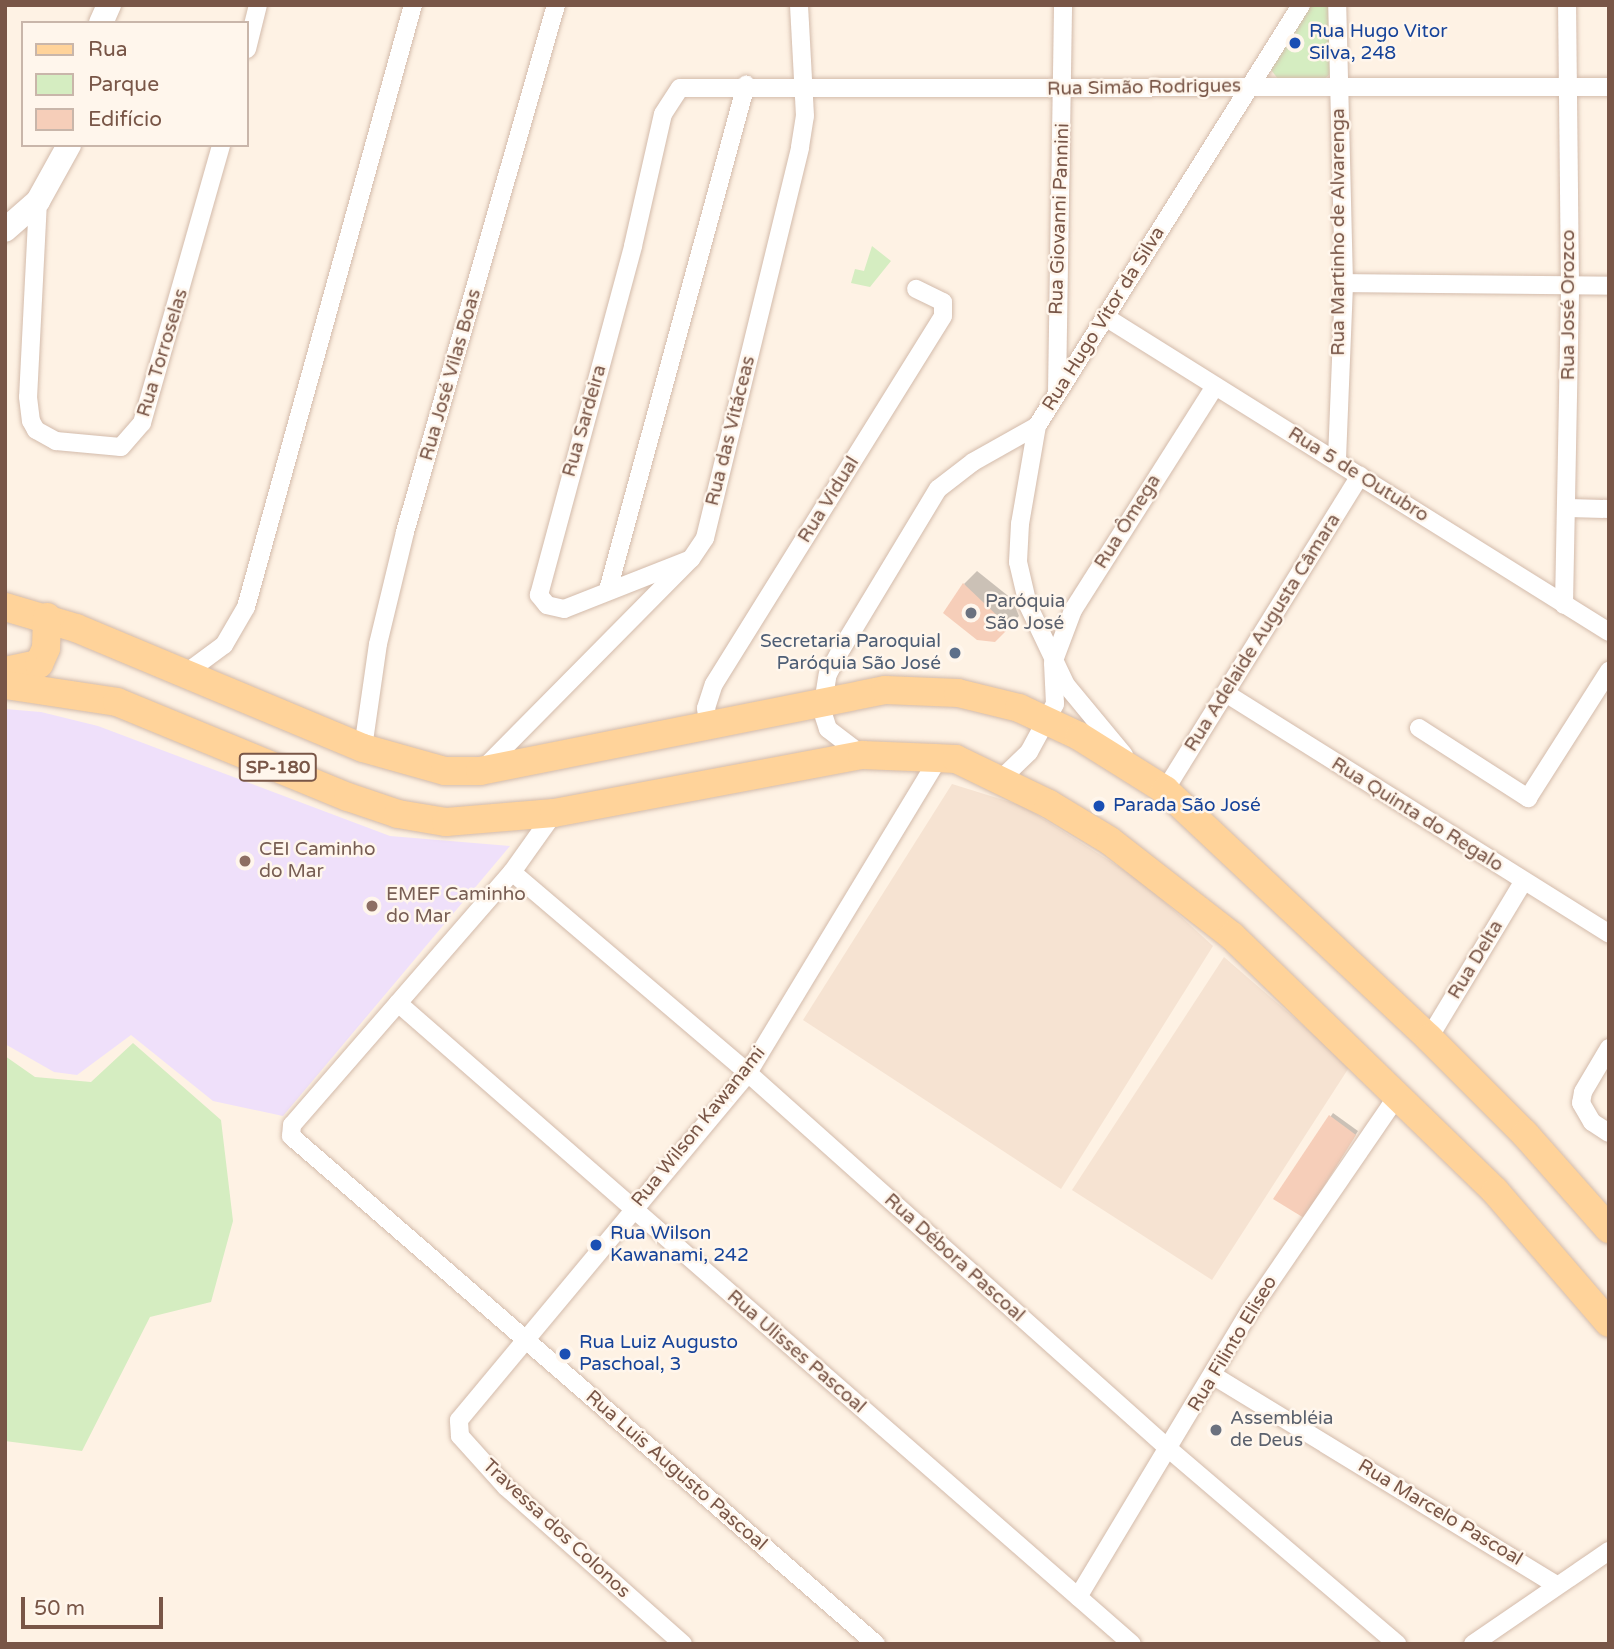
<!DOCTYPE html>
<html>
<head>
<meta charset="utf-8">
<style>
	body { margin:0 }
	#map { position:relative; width:1614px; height:1649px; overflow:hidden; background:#fef2e4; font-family:"Varela Round",sans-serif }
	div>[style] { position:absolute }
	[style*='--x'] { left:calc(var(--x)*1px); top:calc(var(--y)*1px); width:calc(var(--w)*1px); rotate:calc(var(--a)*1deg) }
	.residential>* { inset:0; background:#f6e3d2 }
	.education>* { inset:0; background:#efe0fa }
	.green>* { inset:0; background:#d5edc1 }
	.shadow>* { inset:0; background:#0003 }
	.building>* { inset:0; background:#f6ceb9 }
	.roads { filter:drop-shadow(0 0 2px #d3bbab) drop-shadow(0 0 2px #d3bbab) }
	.street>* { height:18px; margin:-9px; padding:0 9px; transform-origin:9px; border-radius:9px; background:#fff }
	.secondary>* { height:24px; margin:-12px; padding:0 12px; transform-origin:12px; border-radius:12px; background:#fff }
	.primary>* { height:28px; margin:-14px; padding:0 14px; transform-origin:14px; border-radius:14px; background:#ffd39a }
	.dots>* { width:19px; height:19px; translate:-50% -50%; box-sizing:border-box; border:4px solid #fff6ec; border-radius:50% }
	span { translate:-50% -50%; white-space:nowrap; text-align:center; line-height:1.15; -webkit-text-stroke:5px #fff6ec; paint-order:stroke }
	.shield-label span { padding:2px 5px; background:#fff6ec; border:2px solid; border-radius:5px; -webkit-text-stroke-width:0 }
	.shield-label { font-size:18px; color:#795647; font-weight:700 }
	.transit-label { font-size:19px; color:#164399 }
	.left { translate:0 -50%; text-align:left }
	.street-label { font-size:19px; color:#795647 }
	.worship-label { font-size:19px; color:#5b616d }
	.service-label { font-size:19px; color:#4e5e75 }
	.right { translate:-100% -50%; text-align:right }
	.education-label { font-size:19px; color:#785e54 }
	.frame { position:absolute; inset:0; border:7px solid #795647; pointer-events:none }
	.legend { position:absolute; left:21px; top:21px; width:228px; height:126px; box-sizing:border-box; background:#fff6ec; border:2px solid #c9b6aa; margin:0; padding:9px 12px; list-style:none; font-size:21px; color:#795647 }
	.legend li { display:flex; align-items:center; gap:14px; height:35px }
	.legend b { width:35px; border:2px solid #c9b6aa }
	.scale { position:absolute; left:21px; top:1597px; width:142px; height:32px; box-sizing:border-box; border:4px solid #795647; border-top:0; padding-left:9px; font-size:21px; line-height:24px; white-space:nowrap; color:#795647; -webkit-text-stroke:5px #fff6ec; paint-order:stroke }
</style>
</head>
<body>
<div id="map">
	<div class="residential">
		<div style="clip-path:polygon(952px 784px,1023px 806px,1143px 882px,1213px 946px,1061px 1189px,803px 1020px)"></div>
		<div style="clip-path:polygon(1224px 957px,1350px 1066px,1212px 1280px,1072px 1190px)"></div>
	</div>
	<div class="education">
		<div style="clip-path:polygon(5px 709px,41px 712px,98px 726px,390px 836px,510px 846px,283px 1116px,213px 1101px,131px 1035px,77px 1075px,54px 1072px,5px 1044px)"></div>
	</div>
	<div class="green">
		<div style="clip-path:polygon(1304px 5px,1334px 5px,1330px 74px,1322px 81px,1278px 79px,1268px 66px)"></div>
		<div style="clip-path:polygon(872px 246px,891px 261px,870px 287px,851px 283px,855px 269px,864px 271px)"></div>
		<div style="clip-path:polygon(133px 1043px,221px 1120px,233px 1221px,211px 1302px,150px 1317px,82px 1451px,5px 1441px,5px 1056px,35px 1077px,91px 1082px)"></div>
	</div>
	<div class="shadow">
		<div style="clip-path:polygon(977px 571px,1012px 599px,1019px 616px,994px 640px,964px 584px)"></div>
		<div style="clip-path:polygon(1333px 1113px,1358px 1131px,1306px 1213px,1275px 1199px)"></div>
	</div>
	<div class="building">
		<div style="clip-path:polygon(963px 583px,1006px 624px,1006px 631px,995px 642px,977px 640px,943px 613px)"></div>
		<div style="clip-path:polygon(1329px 1115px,1356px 1135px,1304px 1218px,1273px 1199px)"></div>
	</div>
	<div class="roads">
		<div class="street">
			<div style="--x:247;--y:49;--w:45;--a:-76"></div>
			<div style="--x:38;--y:201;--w:196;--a:92.9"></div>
			<div style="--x:28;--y:397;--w:24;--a:83"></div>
			<div style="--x:31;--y:421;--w:10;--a:61"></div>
			<div style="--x:36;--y:430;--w:23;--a:29"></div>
			<div style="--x:56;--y:441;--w:65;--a:5.3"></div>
			<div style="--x:121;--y:447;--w:32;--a:-49"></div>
			<div style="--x:142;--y:423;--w:289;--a:-74.1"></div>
			<div style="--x:1344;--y:283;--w:265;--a:0.6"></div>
			<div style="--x:1107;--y:318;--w:592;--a:32.03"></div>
			<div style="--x:1057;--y:391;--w:386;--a:-89.1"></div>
			<div style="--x:1337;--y:459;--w:176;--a:-87.7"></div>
			<div style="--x:1344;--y:283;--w:278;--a:-91.4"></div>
			<div style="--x:1568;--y:508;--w:41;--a:1.4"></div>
			<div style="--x:691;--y:559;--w:136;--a:158.5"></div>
			<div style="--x:564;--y:609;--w:17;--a:-167"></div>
			<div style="--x:547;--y:605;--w:13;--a:-129"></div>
			<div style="--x:539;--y:595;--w:361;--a:-74.9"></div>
			<div style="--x:633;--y:246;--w:135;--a:-77.2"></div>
			<div style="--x:663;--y:114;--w:31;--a:-57"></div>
			<div style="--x:680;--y:88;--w:929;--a:-0.06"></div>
			<div style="--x:608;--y:590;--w:524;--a:-74.72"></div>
			<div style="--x:1564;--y:605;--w:319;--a:-88.9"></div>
			<div style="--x:1570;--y:286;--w:281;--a:-90.6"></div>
			<div style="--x:186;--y:673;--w:47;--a:-36.4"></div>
			<div style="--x:224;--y:645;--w:44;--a:-59.9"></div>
			<div style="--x:246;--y:607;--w:625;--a:-74.5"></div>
			<div style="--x:1227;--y:694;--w:451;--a:32.1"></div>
			<div style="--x:708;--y:726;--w:18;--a:-96"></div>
			<div style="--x:706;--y:708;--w:25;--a:-72"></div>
			<div style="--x:714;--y:684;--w:433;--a:-58.1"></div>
			<div style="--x:943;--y:316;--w:14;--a:-90"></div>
			<div style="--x:943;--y:302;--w:30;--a:-154"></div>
			<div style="--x:1419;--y:728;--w:130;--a:32.7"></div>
			<div style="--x:1528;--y:798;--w:151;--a:-57.5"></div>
			<div style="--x:363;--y:748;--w:105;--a:-81.8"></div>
			<div style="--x:378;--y:644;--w:115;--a:-76.4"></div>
			<div style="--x:405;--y:532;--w:548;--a:-74.01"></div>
			<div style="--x:862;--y:755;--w:43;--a:-142.6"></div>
			<div style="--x:828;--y:729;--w:20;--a:-108"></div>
			<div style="--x:822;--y:710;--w:36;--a:-81"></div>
			<div style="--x:828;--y:674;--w:30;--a:-62"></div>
			<div style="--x:842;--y:648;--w:186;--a:-58.9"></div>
			<div style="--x:938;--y:489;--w:44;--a:-37.6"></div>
			<div style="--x:973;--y:462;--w:73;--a:-29.4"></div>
			<div style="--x:1124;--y:755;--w:91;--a:-129.6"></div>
			<div style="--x:1066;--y:685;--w:89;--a:-115.4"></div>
			<div style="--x:1028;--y:605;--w:44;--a:-103.1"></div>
			<div style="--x:1018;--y:562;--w:38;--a:-87"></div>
			<div style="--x:1020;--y:524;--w:99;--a:-80.2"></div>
			<div style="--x:1037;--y:426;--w:497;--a:-57.9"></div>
			<div style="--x:484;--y:768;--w:294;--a:-45.3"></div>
			<div style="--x:691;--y:559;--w:25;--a:-56"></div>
			<div style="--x:705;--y:538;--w:402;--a:-76.3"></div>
			<div style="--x:800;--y:147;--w:31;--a:-81"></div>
			<div style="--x:805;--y:116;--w:111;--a:-93.1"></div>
			<div style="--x:1001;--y:779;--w:39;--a:-44"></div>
			<div style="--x:1029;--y:752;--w:55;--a:-61.6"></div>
			<div style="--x:1055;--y:704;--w:41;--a:-92.8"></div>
			<div style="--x:1053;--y:663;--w:57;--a:-69.3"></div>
			<div style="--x:1073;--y:610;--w:265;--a:-57.6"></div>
			<div style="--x:1165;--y:790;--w:370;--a:-58.2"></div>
			<div style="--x:554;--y:813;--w:72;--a:125.4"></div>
			<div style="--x:512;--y:872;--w:335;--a:131"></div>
			<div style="--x:292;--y:1125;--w:11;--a:95"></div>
			<div style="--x:291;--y:1136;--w:775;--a:40.97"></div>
			<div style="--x:512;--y:872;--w:310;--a:40.4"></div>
			<div style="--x:748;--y:1073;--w:566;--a:41.78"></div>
			<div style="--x:1170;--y:1450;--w:299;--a:40.5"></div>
			<div style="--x:398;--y:1003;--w:974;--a:41.13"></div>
			<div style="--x:1429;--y:1038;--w:182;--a:-58.9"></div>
			<div style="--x:1609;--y:1048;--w:51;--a:120.6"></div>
			<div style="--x:1583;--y:1092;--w:11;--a:100"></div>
			<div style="--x:1581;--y:1103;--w:22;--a:60"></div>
			<div style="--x:1592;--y:1122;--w:20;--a:33"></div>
			<div style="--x:1214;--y:1376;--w:402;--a:31.4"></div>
			<div style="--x:1078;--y:1597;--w:334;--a:-59"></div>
			<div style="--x:1250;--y:1311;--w:260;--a:-55.6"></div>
			<div style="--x:683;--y:1644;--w:237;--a:-138.4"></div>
			<div style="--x:506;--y:1487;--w:69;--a:-132"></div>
			<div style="--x:460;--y:1436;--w:16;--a:-94"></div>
			<div style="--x:459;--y:1420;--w:452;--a:-50.2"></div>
			<div style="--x:748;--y:1073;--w:371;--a:-58.8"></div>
			<div style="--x:1473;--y:1644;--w:165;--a:-34.4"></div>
		</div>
		<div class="secondary">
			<div style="--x:101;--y:23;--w:20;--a:-66"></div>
			<div style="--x:5;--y:230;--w:44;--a:-41.3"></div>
			<div style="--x:38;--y:201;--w:64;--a:-61"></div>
		</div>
		<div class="primary">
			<div style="--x:5;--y:607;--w:74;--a:16.5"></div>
			<div style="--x:76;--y:628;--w:311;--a:22.7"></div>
			<div style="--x:363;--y:748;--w:85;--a:15.7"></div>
			<div style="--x:445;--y:771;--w:35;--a:0"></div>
			<div style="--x:480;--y:771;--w:413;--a:-11.3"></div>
			<div style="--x:885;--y:690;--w:73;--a:2.4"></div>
			<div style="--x:958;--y:693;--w:63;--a:13.8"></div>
			<div style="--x:1019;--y:708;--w:66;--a:25"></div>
			<div style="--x:1079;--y:736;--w:102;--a:32.1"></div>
			<div style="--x:1165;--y:790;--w:362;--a:43.2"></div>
			<div style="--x:1429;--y:1038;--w:136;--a:45"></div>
			<div style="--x:1525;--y:1134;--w:127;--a:48.5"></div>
			<div style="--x:5;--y:671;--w:35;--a:-12"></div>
			<div style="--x:39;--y:664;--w:17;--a:-66"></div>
			<div style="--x:46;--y:648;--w:31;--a:-88"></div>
			<div style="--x:5;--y:685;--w:113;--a:8.6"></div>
			<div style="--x:117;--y:702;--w:250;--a:22.4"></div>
			<div style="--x:348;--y:797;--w:53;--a:18.8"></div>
			<div style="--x:398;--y:814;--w:49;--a:9.5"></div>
			<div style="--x:446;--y:822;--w:108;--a:-4.8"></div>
			<div style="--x:554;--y:813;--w:313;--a:-10.7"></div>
			<div style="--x:862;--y:755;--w:94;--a:2.4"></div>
			<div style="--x:956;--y:759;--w:103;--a:25.8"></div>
			<div style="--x:1049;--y:804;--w:71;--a:31.2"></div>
			<div style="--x:1110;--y:841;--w:155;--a:37.9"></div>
			<div style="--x:1232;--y:936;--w:366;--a:44.1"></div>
			<div style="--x:1495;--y:1191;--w:174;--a:49.2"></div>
		</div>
	</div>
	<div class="dots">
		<div style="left:1295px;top:43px;background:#1a4fb4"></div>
		<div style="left:971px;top:613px;background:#6b7280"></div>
		<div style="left:955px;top:653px;background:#5c6f8a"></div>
		<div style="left:1099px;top:806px;background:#1a4fb4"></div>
		<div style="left:245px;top:861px;background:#8d6e63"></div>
		<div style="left:372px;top:906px;background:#8d6e63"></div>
		<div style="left:596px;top:1245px;background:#1a4fb4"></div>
		<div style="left:565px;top:1354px;background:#1a4fb4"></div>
		<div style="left:1216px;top:1430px;background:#6b7280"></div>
	</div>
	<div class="shield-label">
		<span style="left:278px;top:767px">SP-180</span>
	</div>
	<div class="transit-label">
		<span class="left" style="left:1309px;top:43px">Rua Hugo Vitor<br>Silva, 248</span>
		<span class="left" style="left:1113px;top:806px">Parada São José</span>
		<span class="left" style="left:610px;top:1245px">Rua Wilson<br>Kawanami, 242</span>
		<span class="left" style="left:579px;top:1354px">Rua Luiz Augusto<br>Paschoal, 3</span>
	</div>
	<div class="street-label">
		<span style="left:1144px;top:88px;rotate:-1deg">Rua Simão Rodrigues</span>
		<span style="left:1060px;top:219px;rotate:-88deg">Rua Giovanni Pannini</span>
		<span style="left:1339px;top:232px;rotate:-90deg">Rua Martinho de Alvarenga</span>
		<span style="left:1569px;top:305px;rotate:-90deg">Rua José Orozco</span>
		<span style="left:1104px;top:319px;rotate:-58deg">Rua Hugo Vitor da Silva</span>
		<span style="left:163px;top:353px;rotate:-73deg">Rua Torroselas</span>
		<span style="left:451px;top:375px;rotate:-74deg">Rua José Vilas Boas</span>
		<span style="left:585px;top:421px;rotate:-74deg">Rua Sardeira</span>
		<span style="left:731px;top:431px;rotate:-76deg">Rua das Vitáceas</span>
		<span style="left:1358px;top:475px;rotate:32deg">Rua 5 de Outubro</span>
		<span style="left:829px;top:500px;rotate:-58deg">Rua Vidual</span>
		<span style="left:1128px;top:522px;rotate:-58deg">Rua Ômega</span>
		<span style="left:1263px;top:633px;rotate:-58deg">Rua Adelaide Augusta Câmara</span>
		<span style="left:1417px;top:815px;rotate:32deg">Rua Quinta do Regalo</span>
		<span style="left:1476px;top:960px;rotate:-59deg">Rua Delta</span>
		<span style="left:699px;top:1127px;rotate:-51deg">Rua Wilson Kawanami</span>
		<span style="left:954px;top:1258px;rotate:42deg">Rua Débora Pascoal</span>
		<span style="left:1233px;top:1344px;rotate:-59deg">Rua Filinto Eliseo</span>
		<span style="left:796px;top:1352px;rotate:41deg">Rua Ulisses Pascoal</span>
		<span style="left:676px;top:1471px;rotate:41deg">Rua Luis Augusto Pascoal</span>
		<span style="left:1440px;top:1513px;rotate:31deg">Rua Marcelo Pascoal</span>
		<span style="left:556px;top:1529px;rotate:43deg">Travessa dos Colonos</span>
	</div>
	<div class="worship-label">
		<span class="left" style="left:985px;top:613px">Paróquia<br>São José</span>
		<span class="left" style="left:1230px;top:1430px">Assembléia<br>de Deus</span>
	</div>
	<div class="service-label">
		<span class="right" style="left:941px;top:653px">Secretaria Paroquial<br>Paróquia São José</span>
	</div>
	<div class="education-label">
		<span class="left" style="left:259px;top:861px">CEI Caminho<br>do Mar</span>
		<span class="left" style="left:386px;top:906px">EMEF Caminho<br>do Mar</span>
	</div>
	<div class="frame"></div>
	<ul class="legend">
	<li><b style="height:9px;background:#ffd39a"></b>Rua</li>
	<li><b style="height:19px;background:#d5edc1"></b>Parque</li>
	<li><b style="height:19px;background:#f6ceb9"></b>Edifício</li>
	</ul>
	<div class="scale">50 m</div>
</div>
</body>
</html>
